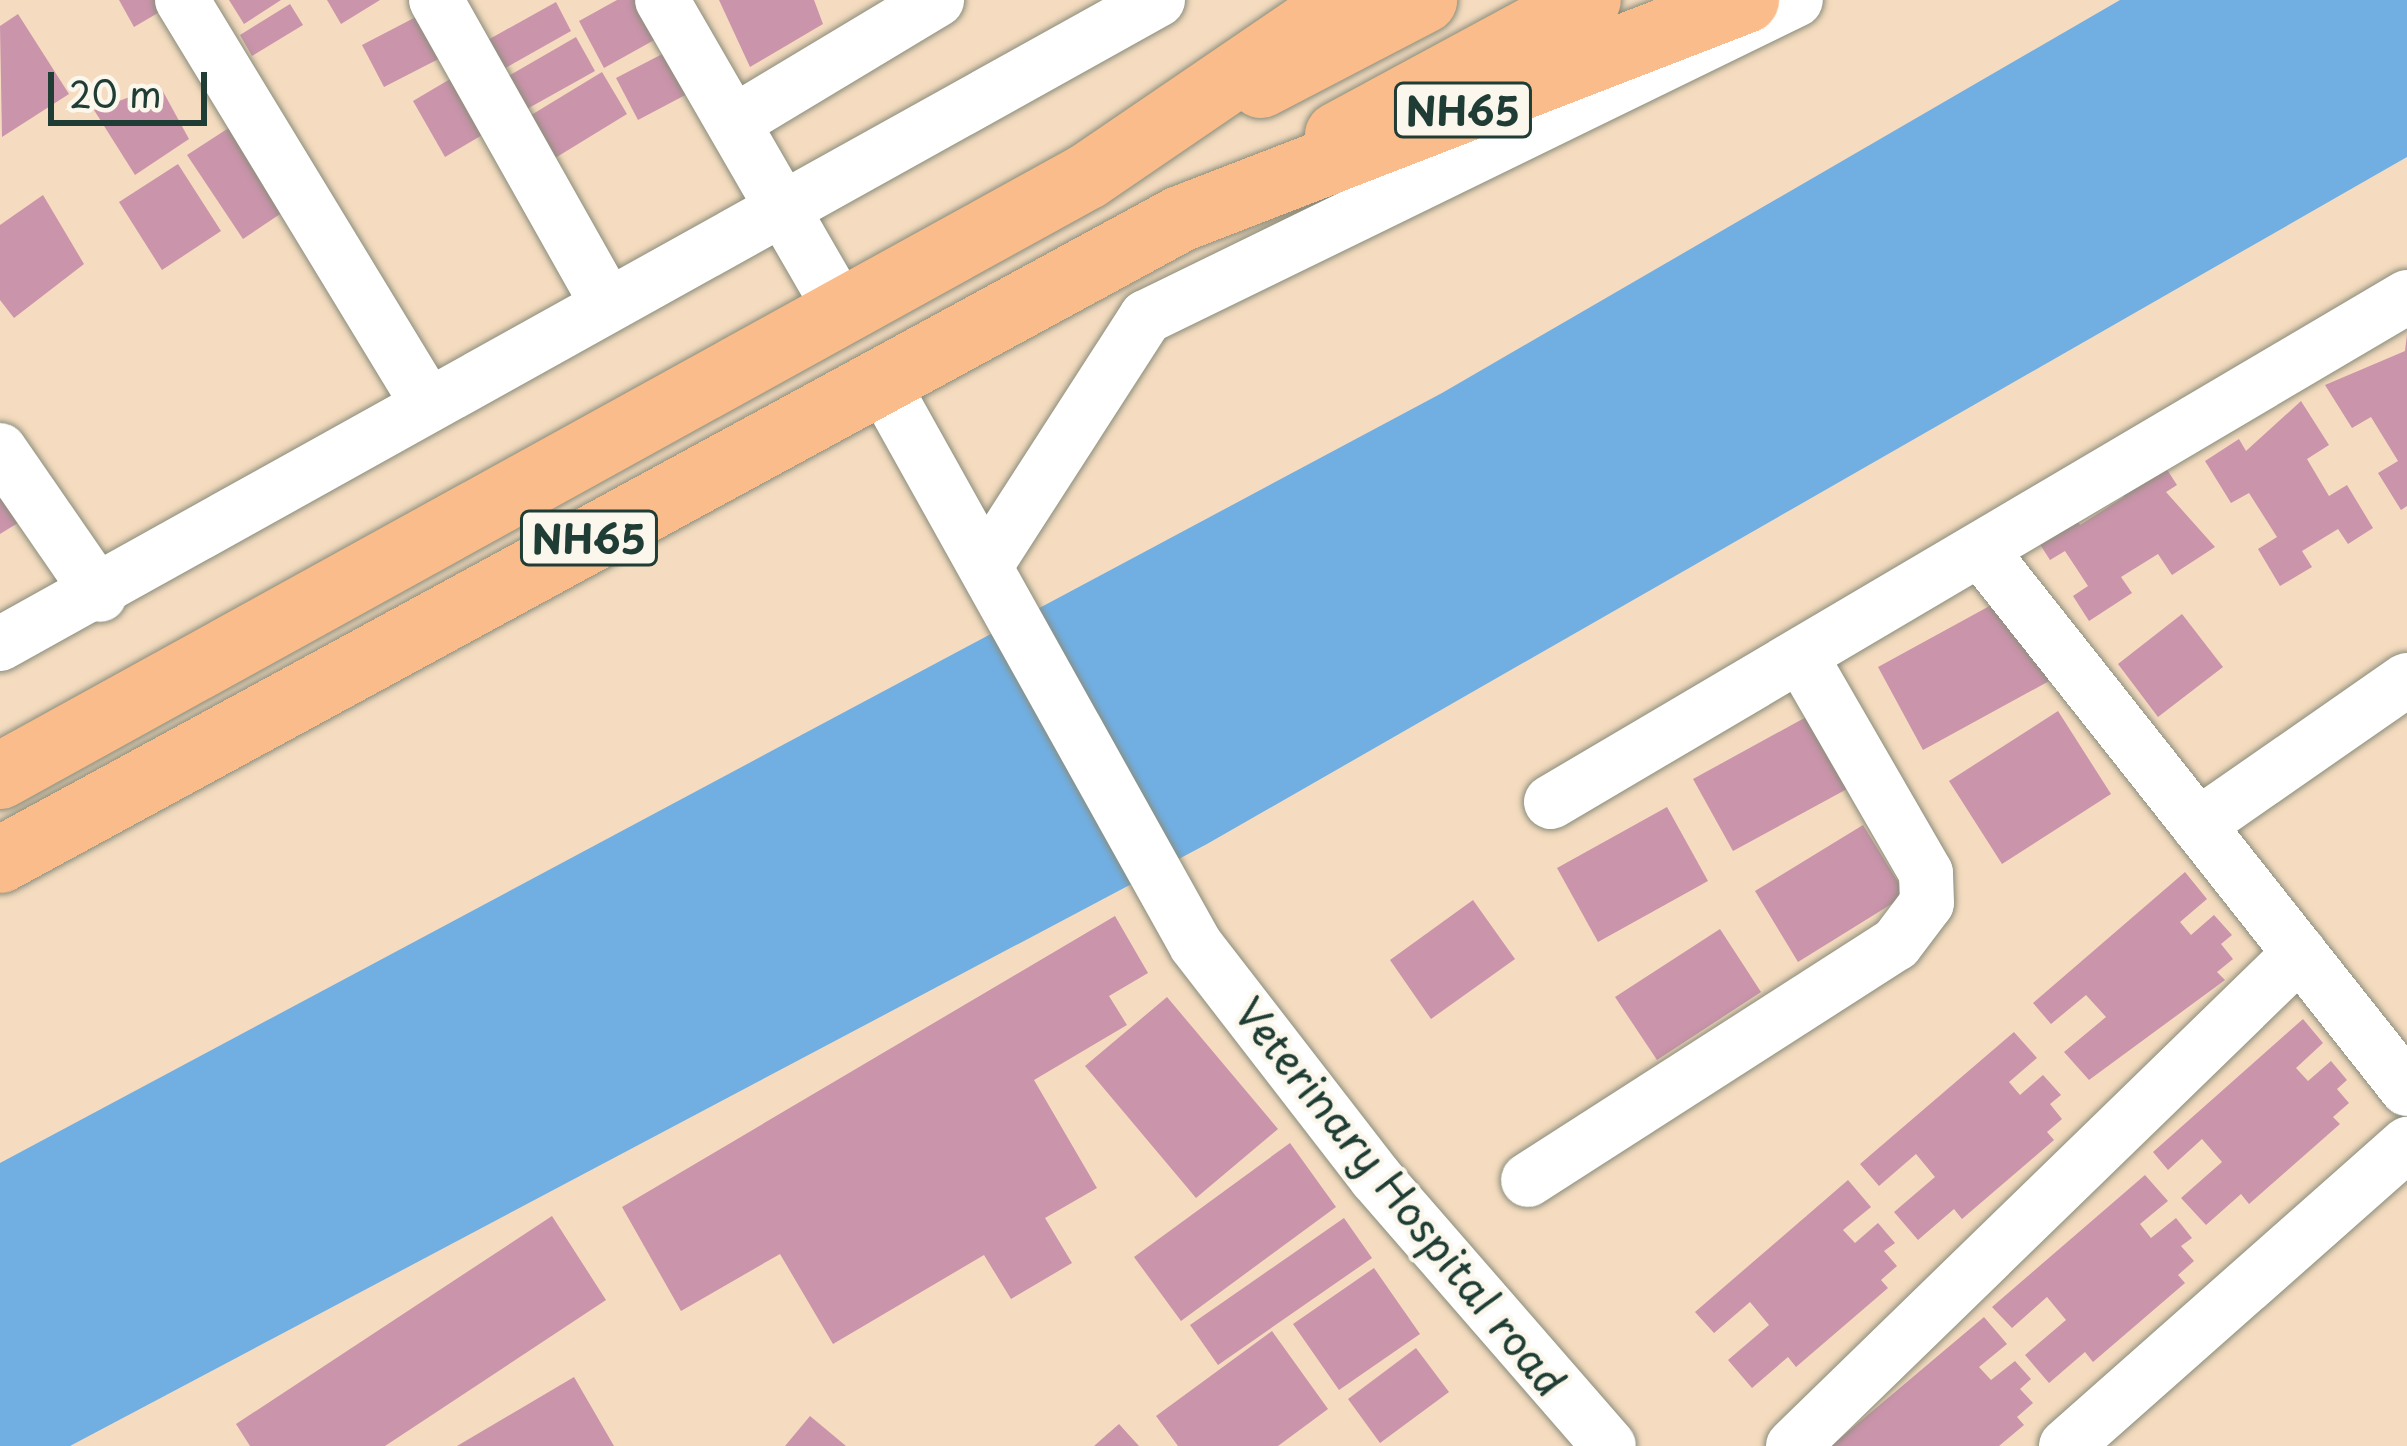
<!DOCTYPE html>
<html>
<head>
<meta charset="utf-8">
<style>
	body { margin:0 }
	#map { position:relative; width:2407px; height:1446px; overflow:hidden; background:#f5dcc0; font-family:"Playpen Sans",sans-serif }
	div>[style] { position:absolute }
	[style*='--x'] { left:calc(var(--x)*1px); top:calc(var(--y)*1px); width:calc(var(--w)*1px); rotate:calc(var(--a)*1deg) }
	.water>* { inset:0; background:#71afe3 }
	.building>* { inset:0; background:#ca94ab }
	.roads { filter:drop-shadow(0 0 3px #8a8c7a) drop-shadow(0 0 3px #8a8c7a) }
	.minor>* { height:54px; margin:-27px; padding:0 27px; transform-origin:27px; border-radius:27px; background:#fff }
	.major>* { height:66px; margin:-33px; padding:0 33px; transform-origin:33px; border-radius:33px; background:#fabc8b }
	.highway>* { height:66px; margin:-33px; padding:0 33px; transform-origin:33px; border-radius:33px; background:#fabc8b }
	span { translate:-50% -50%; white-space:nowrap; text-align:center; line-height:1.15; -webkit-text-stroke:9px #fbf7ec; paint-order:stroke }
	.shield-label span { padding:3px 9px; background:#fbf7ec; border:3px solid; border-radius:9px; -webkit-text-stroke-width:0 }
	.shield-label { font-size:39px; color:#1f3d34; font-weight:700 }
	.street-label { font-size:42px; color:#1f3d34 }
	.scale { position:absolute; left:48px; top:72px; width:159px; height:54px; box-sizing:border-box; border:6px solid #1f3d34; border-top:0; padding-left:15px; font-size:36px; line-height:42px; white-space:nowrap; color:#1f3d34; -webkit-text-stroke:9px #fbf7ec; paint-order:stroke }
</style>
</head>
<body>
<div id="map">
	<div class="water">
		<div style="clip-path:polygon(2120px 0,2407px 0,2407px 157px,1207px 844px,70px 1446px,0 1446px,0 1163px,1442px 393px)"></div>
	</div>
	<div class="building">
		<div style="clip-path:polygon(119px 0,180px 0,134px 27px)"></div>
		<div style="clip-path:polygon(229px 0,281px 0,244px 24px)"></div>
		<div style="clip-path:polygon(327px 0,380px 0,341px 24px)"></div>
		<div style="clip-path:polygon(617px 0,659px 0,674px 29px,604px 68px,579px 21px)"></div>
		<div style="clip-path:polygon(719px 0,814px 0,823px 24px,750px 67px)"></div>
		<div style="clip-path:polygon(556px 2px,571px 31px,493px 75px,477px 46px)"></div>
		<div style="clip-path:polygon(290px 4px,303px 25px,252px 56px,240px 35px)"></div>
		<div style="clip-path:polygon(437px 6px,458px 49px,384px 87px,362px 45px)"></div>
		<div style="clip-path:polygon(18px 14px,69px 94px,2px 137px,0 26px)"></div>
		<div style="clip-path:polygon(576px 37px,595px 71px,518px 114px,500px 81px)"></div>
		<div style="clip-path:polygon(670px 50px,691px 92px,638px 120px,616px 78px)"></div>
		<div style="clip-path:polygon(462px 72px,494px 128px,445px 157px,413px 101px)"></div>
		<div style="clip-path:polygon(602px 72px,627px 114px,547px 163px,523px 120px)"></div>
		<div style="clip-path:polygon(160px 86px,189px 139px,135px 175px,94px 110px)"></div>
		<div style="clip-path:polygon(261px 107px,316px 190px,243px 239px,187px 155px)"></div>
		<div style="clip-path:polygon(178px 164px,221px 231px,162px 270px,119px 202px)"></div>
		<div style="clip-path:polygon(43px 195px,84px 264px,14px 318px,0 300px,0 225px)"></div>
		<div style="clip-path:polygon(2407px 334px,2407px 506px,2401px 510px,2378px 473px,2398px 461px,2371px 417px,2352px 428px,2325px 385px,2405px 351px)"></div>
		<div style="clip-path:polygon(2301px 401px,2329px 445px,2307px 459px,2329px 496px,2347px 485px,2373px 528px,2348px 544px,2338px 529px,2302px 551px,2312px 567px,2280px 586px,2258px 549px,2277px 537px,2249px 493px,2231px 503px,2205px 461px,2239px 439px,2246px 451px)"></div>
		<div style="clip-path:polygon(2155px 451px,2177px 485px,2166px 492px,2215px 547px,2172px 575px,2158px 554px,2121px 577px,2132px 593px,2089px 621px,2073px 596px,2088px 586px,2065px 551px,2050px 560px,2030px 529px,2067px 505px,2080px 525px,2124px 497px,2113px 478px)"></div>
		<div style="clip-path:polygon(0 474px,26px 518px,0 534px)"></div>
		<div style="clip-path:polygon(2006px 597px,2051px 680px,1923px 750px,1878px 667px)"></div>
		<div style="clip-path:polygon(2182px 614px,2223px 667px,2158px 717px,2118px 664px)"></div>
		<div style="clip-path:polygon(2058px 711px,2111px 794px,2002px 864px,1949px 781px)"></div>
		<div style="clip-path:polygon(1808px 716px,1847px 789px,1733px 851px,1693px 779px)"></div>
		<div style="clip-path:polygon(1667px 807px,1708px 881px,1598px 942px,1557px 868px)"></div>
		<div style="clip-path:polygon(1863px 825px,1906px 895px,1798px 962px,1755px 891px)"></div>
		<div style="clip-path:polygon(2185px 872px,2207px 899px,2180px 922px,2191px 935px,2214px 915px,2232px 935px,2221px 944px,2233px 959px,2217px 972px,2225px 980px,2089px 1080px,2064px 1052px,2106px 1017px,2086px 995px,2051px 1024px,2033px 1003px)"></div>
		<div style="clip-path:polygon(1473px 900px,1515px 959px,1431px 1019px,1390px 960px)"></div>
		<div style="clip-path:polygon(1115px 916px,1148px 973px,1109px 996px,1127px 1025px,1034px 1080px,1097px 1188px,1045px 1218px,1072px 1263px,1011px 1299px,984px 1255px,833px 1344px,780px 1254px,681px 1311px,622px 1207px)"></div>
		<div style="clip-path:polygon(1720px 929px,1761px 992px,1657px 1060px,1615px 997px)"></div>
		<div style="clip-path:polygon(1167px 997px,1278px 1129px,1196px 1198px,1085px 1066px)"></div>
		<div style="clip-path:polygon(2303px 1019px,2323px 1043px,2296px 1068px,2308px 1081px,2331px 1061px,2347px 1080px,2337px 1089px,2349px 1103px,2333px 1117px,2340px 1124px,2249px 1204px,2241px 1194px,2206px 1225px,2181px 1198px,2222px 1162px,2202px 1139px,2168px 1170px,2153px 1152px)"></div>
		<div style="clip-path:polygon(2014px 1032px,2037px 1058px,2009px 1082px,2020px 1095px,2043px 1075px,2061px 1095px,2050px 1104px,2062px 1119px,2047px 1132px,2054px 1140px,1962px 1219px,1954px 1209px,1918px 1240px,1894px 1212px,1935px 1177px,1916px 1154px,1879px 1186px,1860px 1164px)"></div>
		<div style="clip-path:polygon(1290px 1143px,1336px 1207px,1181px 1321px,1134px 1257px)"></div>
		<div style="clip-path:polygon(2145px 1175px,2168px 1201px,2140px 1224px,2151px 1238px,2176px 1218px,2192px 1238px,2181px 1246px,2194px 1261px,2178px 1275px,2185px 1283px,2093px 1362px,2085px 1352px,2049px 1383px,2025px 1355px,2066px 1320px,2047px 1297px,2012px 1328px,1992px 1307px)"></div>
		<div style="clip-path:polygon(1848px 1180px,1871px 1207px,1843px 1230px,1855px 1243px,1878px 1223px,1895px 1243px,1884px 1251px,1897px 1266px,1881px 1280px,1888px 1288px,1796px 1367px,1788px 1357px,1752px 1388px,1728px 1360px,1769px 1325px,1750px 1302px,1714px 1333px,1695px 1312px)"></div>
		<div style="clip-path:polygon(552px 1216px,606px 1300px,385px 1446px,250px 1446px,236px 1424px)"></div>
		<div style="clip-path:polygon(1344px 1218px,1372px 1258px,1218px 1365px,1190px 1325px)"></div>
		<div style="clip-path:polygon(1374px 1268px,1420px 1334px,1339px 1390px,1293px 1324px)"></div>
		<div style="clip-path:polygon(1984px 1317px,2007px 1344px,1979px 1367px,1991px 1380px,2015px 1361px,2031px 1379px,2020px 1389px,2033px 1403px,2017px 1417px,2024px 1425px,1999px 1446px,1831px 1446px)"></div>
		<div style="clip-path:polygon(1272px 1331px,1328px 1409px,1278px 1446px,1178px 1446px,1156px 1416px)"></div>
		<div style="clip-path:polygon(1416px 1348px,1449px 1392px,1380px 1443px,1348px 1399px)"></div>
		<div style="clip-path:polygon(574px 1377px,614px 1446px,457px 1446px)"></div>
		<div style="clip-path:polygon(810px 1416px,846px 1446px,785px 1446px)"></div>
		<div style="clip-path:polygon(1119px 1424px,1139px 1446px,1094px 1446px)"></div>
	</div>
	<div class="roads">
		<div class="minor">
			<div style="--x:182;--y:0;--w:474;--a:58.7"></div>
			<div style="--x:436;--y:0;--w:348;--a:60.6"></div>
			<div style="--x:662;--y:0;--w:354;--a:60"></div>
			<div style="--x:734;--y:122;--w:237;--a:-31"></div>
			<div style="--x:880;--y:379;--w:648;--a:60.83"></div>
			<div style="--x:1196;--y:945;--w:294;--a:52.3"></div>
			<div style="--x:1376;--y:1178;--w:355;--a:49"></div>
			<div style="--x:0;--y:450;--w:176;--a:55.4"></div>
			<div style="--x:1982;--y:552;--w:685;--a:51.64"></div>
			<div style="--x:990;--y:559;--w:288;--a:-57.2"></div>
			<div style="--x:1146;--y:317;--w:723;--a:-26"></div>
			<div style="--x:0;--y:644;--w:1325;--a:-29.08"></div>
			<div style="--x:1551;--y:802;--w:994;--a:-30.54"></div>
			<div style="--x:2198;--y:825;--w:254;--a:-34.8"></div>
			<div style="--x:1528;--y:1180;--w:437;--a:-32.7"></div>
			<div style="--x:1896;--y:944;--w:51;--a:-52.9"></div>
			<div style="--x:1927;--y:903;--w:30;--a:-92"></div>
			<div style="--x:1926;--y:873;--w:248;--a:-120"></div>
			<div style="--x:1793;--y:1446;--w:707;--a:-44.2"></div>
			<div style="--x:2066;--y:1446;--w:456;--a:-41.5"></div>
		</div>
		<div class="major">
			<div style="--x:1261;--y:85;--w:184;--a:-27.5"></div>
			<div style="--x:1338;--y:135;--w:284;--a:-28.4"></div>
		</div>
		<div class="highway">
			<div style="--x:0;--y:776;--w:1242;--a:-28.88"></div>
			<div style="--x:1088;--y:176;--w:312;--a:-34.3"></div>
			<div style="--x:0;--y:860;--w:1343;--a:-28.51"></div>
			<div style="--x:1180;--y:219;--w:607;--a:-21.15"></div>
		</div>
	</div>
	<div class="shield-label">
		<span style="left:1463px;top:110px">NH65</span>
		<span style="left:589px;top:538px">NH65</span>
	</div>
	<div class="street-label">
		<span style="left:1401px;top:1196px;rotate:51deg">Veterinary Hospital road</span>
	</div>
	<div class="scale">20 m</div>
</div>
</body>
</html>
